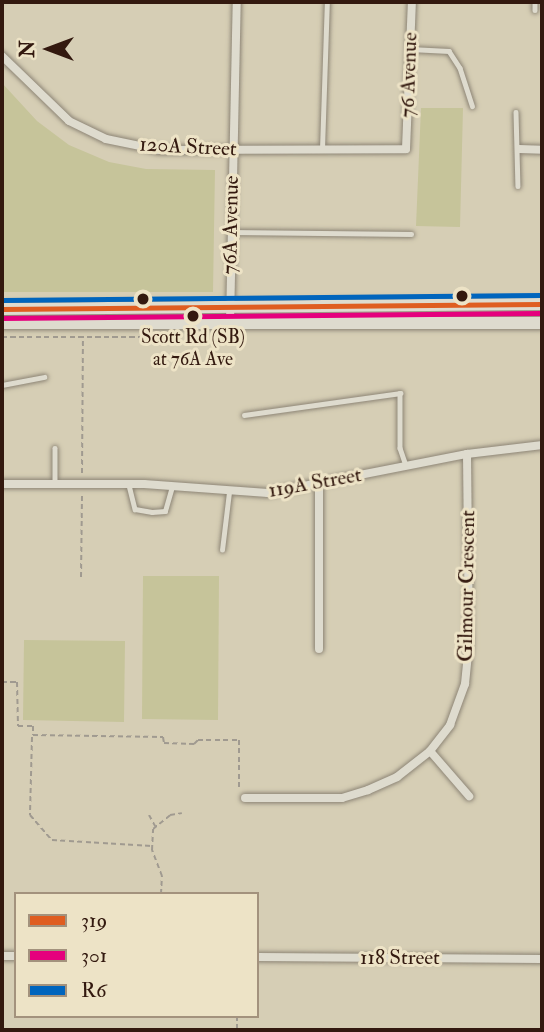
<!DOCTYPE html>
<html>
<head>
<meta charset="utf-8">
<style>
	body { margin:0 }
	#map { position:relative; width:544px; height:1032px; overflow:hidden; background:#d6ceb5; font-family:"IM FELL Double Pica",serif }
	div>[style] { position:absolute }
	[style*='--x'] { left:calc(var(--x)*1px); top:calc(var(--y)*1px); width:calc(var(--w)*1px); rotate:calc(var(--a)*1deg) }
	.green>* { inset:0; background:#c6c49a }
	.path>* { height:2px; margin-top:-1px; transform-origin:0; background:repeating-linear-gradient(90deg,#a09a90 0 5px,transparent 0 8.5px) }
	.roads { filter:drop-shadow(0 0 2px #8d8576) drop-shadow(0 0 2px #8d8576) }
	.lane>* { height:4.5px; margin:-2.25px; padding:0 2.25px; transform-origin:2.25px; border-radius:2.25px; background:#dedbce }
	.street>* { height:8px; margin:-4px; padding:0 4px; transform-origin:4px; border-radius:4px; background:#dedbce }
	.secondary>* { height:12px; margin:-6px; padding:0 6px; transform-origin:6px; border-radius:6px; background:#dedbce }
	.bus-1>* { height:5px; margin:-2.5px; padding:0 2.5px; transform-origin:2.5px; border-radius:2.5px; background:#df5d20 }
	.bus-2>* { height:5px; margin:-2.5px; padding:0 2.5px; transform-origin:2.5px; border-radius:2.5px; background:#e5007d }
	.bus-3>* { height:5px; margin:-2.5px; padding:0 2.5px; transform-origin:2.5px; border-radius:2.5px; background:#0065bd }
	.dots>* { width:19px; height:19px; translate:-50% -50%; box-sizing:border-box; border:4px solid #ede3c6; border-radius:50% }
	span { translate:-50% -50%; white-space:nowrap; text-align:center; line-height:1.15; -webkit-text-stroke:6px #ede3c6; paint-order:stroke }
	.bus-label { font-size:19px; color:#33190f }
	.street-label { font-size:21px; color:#33190f }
	.frame { position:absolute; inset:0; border:4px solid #33190f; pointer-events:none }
	.legend { position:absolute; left:14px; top:892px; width:245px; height:126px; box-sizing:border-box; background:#ede3c6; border:2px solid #a3927d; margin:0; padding:9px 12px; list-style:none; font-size:21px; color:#33190f }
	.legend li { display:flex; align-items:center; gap:14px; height:35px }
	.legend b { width:35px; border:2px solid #a3927d }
	.north { position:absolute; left:14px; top:14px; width:70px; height:70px; -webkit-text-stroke:5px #ede3c6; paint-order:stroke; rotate:270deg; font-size:19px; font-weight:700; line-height:28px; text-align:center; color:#33190f }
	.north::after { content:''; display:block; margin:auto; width:24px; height:32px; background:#33190f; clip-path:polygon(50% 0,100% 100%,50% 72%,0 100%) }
</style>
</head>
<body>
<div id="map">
	<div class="green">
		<div style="clip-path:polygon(2px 83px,37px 121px,69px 145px,109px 162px,146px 169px,215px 170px,213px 292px,2px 292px)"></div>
		<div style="clip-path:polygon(421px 108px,463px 108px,460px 227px,416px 226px)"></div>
		<div style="clip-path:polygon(143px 576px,219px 576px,218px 720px,142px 719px)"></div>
		<div style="clip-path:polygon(24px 640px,125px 641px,124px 722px,23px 720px)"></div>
	</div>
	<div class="path">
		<div style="--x:2;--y:337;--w:154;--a:0"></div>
		<div style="--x:82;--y:473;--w:135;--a:-89.6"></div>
		<div style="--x:81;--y:577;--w:83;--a:-89.3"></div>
		<div style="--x:2;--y:682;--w:15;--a:0"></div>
		<div style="--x:17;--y:682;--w:44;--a:88.7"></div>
		<div style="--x:18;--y:726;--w:15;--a:0"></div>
		<div style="--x:33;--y:726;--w:9;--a:90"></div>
		<div style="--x:33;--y:735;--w:130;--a:0.9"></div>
		<div style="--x:163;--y:737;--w:6;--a:81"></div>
		<div style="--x:164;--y:743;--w:30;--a:2"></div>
		<div style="--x:194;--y:744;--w:6;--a:-45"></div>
		<div style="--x:198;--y:740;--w:41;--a:0"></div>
		<div style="--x:239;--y:740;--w:49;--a:90"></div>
		<div style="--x:32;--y:737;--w:78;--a:91.5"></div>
		<div style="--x:30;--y:815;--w:33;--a:49"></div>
		<div style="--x:52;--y:840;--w:100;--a:3.4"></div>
		<div style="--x:149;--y:815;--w:13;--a:61"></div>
		<div style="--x:161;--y:894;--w:18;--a:-87"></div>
		<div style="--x:162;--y:876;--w:28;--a:-111"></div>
		<div style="--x:152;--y:850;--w:21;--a:-87"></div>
		<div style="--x:153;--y:829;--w:22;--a:-39"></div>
		<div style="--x:170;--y:815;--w:12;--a:-9"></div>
		<div style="--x:237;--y:1016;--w:14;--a:90"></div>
	</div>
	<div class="roads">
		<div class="lane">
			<div style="--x:535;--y:2;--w:8;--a:90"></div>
			<div style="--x:410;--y:49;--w:39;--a:3"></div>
			<div style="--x:449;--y:51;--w:20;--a:57"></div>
			<div style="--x:460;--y:68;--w:40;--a:72"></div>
			<div style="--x:516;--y:112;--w:74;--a:88.5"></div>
			<div style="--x:322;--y:149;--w:147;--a:-88.1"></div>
			<div style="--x:233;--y:232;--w:178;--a:0.6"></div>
			<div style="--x:2;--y:385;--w:43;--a:-10.8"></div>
			<div style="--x:244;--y:415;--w:158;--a:-8"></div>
			<div style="--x:400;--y:393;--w:55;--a:90"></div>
			<div style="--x:400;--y:448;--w:18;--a:71"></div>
			<div style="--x:55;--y:448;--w:35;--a:90"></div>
			<div style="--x:129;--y:485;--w:25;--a:76"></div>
			<div style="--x:135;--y:509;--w:17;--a:10"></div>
			<div style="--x:152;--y:512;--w:13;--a:-4"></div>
			<div style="--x:165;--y:511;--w:25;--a:-74"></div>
			<div style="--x:222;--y:550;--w:58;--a:-83.1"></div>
		</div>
		<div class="street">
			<div style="--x:2;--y:56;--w:93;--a:44.1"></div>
			<div style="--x:69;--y:121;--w:41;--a:25.9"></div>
			<div style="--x:106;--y:139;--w:54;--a:11.7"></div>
			<div style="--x:159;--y:150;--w:247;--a:-0.2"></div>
			<div style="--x:406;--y:149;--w:147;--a:-87.7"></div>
			<div style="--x:519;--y:149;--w:23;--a:2"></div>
			<div style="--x:230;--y:323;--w:321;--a:-88.8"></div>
			<div style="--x:319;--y:483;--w:166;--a:90"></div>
			<div style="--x:2;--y:484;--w:142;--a:0"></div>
			<div style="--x:144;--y:484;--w:124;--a:4.2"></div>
			<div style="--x:268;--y:493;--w:203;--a:-11.1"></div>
			<div style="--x:467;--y:454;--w:76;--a:-6.8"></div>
			<div style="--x:430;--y:751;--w:60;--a:49.1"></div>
			<div style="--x:245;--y:798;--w:97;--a:0"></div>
			<div style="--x:342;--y:798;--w:27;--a:-17"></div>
			<div style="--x:368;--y:790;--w:32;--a:-24"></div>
			<div style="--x:397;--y:777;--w:42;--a:-38.2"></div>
			<div style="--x:430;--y:751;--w:33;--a:-52"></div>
			<div style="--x:450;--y:725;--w:44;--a:-69.9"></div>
			<div style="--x:465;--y:684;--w:40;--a:-84.3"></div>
			<div style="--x:469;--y:644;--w:190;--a:-90.6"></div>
			<div style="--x:2;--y:956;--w:14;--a:0"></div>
			<div style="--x:257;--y:957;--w:285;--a:0.4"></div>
		</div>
		<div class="secondary">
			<div style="--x:2;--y:309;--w:540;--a:-0.53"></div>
			<div style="--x:2;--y:323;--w:540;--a:0"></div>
		</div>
	</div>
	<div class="bus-1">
		<div style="--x:2;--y:309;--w:540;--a:-0.53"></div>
	</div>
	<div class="bus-2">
		<div style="--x:2;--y:318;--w:540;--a:-0.53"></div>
	</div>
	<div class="bus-3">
		<div style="--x:2;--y:300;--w:540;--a:-0.53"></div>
	</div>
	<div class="dots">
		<div style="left:462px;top:296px;background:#33190f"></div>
		<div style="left:143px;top:299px;background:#33190f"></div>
		<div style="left:193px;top:316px;background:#33190f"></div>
	</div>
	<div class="bus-label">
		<span style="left:193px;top:349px">Scott Rd (SB)<br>at 76A Ave</span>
	</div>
	<div class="street-label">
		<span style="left:409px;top:75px;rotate:-88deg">76 Avenue</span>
		<span style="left:188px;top:147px;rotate:3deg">120A Street</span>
		<span style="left:231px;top:225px;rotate:-89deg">76A Avenue</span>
		<span style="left:315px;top:483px;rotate:-10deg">119A Street</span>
		<span style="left:467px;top:586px;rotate:-89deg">Gilmour Crescent</span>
		<span style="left:400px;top:958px">118 Street</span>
	</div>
	<div class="frame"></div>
	<ul class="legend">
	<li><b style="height:9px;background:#df5d20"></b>319</li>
	<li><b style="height:9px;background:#e5007d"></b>301</li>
	<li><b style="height:9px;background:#0065bd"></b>R6</li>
	</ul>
	<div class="north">N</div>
</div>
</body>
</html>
